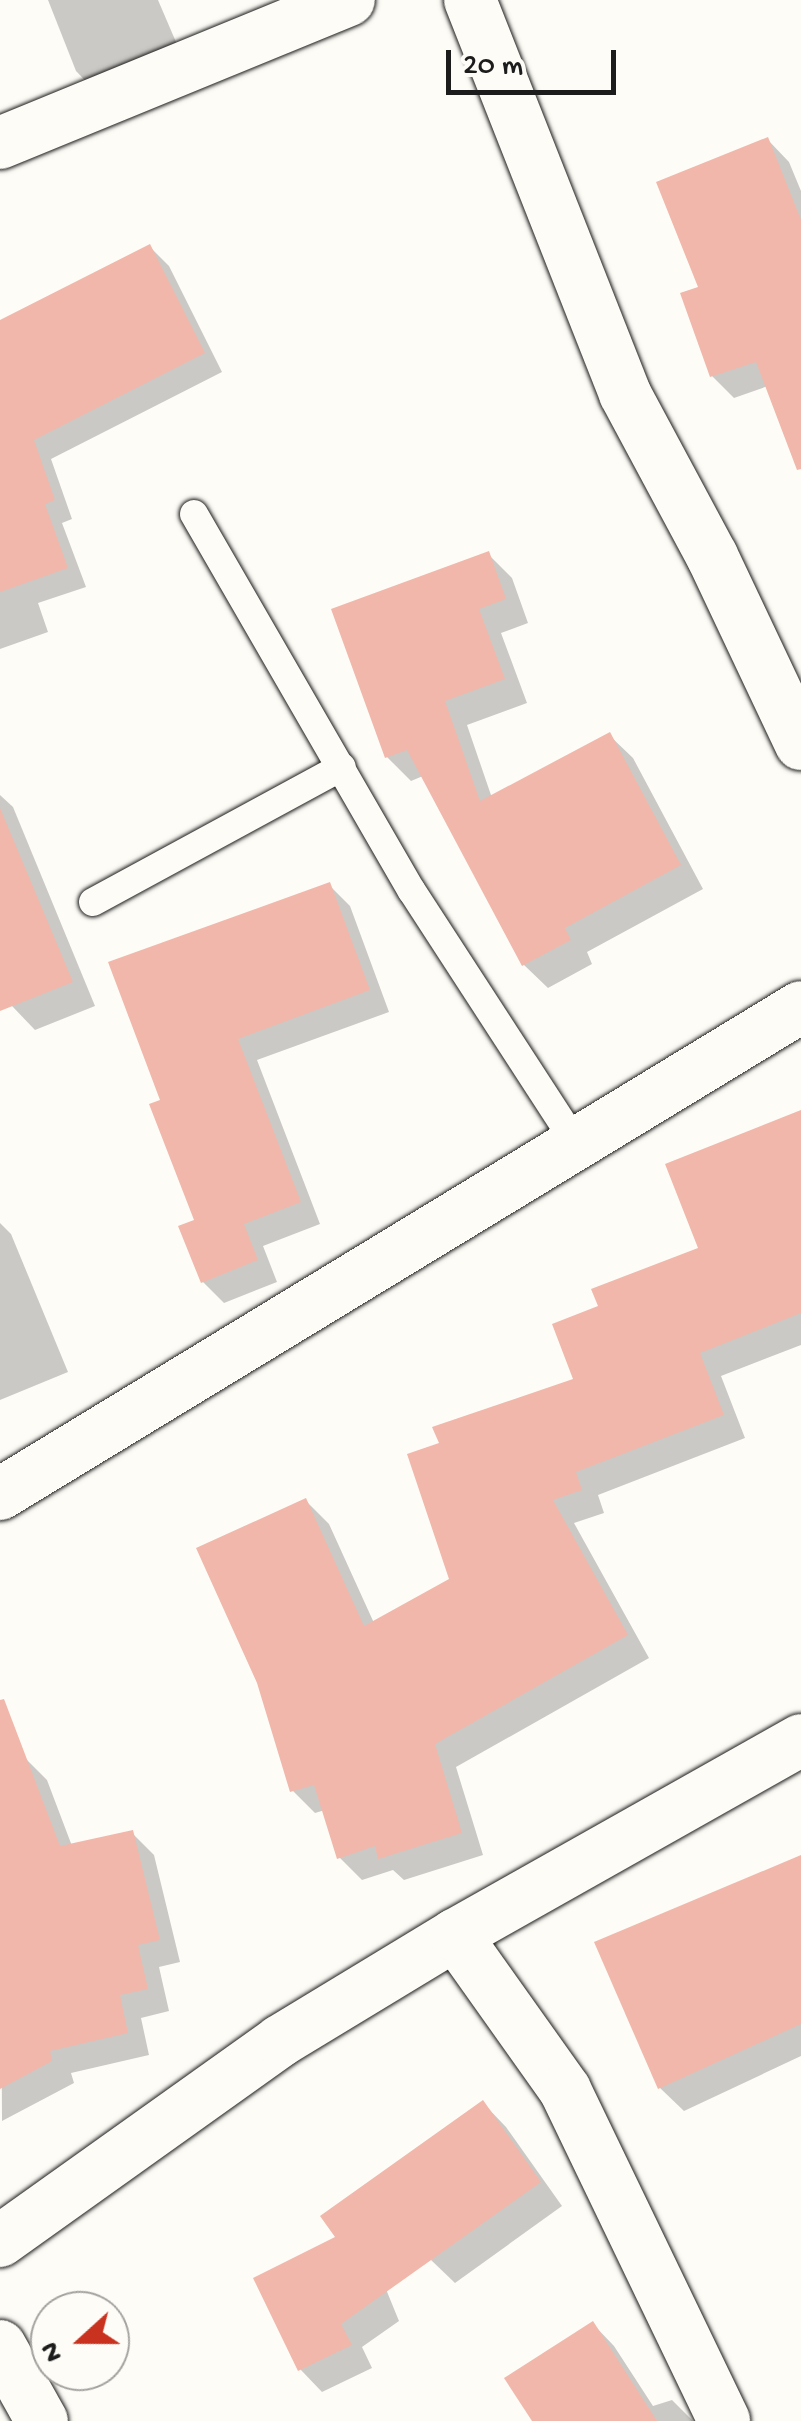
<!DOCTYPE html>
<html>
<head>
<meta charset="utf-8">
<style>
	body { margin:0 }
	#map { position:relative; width:801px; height:2421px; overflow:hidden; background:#fdfcf7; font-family:"Gochi Hand",sans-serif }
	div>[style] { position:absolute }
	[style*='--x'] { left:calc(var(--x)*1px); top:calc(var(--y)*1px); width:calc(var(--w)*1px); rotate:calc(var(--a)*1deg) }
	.shadow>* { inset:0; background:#0003 }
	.building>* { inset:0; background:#f1b7aa }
	.roads { filter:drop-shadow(0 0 2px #1c1c1c) drop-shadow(0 0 2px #1c1c1c) }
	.service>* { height:28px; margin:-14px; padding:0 14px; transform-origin:14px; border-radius:14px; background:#fdfcf7 }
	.minor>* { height:52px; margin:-26px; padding:0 26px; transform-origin:26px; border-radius:26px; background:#fdfcf7 }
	span { translate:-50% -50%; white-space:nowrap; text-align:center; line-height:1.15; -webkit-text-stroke:8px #fdfcf7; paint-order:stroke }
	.north { position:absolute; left:30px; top:2291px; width:100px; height:100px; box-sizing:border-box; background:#fdfcf7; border:2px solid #a3a29f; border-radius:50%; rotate:249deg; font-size:28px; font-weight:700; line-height:40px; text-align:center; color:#1c1c1c }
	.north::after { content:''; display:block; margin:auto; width:35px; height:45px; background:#c8321e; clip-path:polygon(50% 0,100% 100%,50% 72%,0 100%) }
	.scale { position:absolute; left:446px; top:50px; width:170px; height:45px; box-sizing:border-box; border:5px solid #1c1c1c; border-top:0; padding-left:12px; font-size:30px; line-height:35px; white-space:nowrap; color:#1c1c1c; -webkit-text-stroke:8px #fdfcf7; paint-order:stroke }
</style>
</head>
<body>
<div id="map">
	<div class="shadow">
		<div style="clip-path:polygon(48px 0,158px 0,182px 56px,98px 94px,76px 71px)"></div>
		<div style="clip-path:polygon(768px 140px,789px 162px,801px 191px,801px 463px,768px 386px,734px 398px,712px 376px,701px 288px)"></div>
		<div style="clip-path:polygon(150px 247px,169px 266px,222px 372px,51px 459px,72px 519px,62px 523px,86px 587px,38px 603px,48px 632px,0 649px,0 324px)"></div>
		<div style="clip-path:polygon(488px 554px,512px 578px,528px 623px,501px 633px,527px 703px,467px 725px,492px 798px,609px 735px,633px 758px,703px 889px,587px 952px,592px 964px,548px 988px,524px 965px,423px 776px,411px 781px,387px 757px)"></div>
		<div style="clip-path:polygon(0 795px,13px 807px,95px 1006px,35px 1030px,12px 1006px,0 978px)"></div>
		<div style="clip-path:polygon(329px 885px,350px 906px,389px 1012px,257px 1060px,320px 1224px,263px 1246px,277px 1282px,224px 1303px,203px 1282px,197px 1222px,163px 1102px)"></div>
		<div style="clip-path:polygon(801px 1113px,801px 1345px,721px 1376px,745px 1438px,598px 1495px,604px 1513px,574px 1523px,649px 1658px,456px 1767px,483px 1855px,404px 1880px,393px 1870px,362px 1880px,339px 1857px,325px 1810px,315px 1813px,292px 1790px,306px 1501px,329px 1524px,374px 1623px,452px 1580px,442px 1445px,576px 1381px,601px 1308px,702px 1249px)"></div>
		<div style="clip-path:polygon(0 1223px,11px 1234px,68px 1372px,0 1400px)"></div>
		<div style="clip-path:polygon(24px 1757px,47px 1780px,72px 1846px,132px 1833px,154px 1855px,180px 1962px,159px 1967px,169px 2011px,141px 2018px,149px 2055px,71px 2073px,74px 2083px,2px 2121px,0 1766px)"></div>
		<div style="clip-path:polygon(801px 1858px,801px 2056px,684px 2111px,660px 2088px,597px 1943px)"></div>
		<div style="clip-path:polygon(483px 2103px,506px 2127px,562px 2206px,455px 2283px,431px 2260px)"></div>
		<div style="clip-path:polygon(372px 2255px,399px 2321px,362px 2347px,372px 2368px,322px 2392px,300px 2369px)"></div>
		<div style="clip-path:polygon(593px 2324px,614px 2346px,653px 2406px,672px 2400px,693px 2421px,535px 2421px)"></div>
	</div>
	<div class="building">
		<div style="clip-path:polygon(768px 137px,801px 220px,801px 469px,797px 470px,756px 362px,710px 377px,680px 293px,698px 287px,656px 182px)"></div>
		<div style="clip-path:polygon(150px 244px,205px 353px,34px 440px,55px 500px,45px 504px,68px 568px,0 592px,0 320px)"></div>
		<div style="clip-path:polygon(489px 551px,506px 599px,479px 609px,505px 679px,445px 701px,480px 801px,610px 732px,681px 865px,565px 928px,571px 940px,522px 966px,407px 750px,385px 758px,331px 609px)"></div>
		<div style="clip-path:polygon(0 808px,73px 982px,0 1011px)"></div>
		<div style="clip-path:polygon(330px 882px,370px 990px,238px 1039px,301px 1202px,244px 1224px,258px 1260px,201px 1283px,178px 1226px,194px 1220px,149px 1104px,160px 1100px,108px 962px)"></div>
		<div style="clip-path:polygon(801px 1110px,801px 1313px,700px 1353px,724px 1415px,576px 1472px,582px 1490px,553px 1500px,628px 1635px,435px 1744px,462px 1833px,378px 1859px,375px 1846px,337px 1859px,314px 1785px,290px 1792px,257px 1683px,196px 1548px,306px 1498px,364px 1626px,449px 1579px,407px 1454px,439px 1443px,432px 1427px,573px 1379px,552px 1324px,598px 1306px,591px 1289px,698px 1248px,665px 1164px)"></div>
		<div style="clip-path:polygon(4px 1699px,60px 1846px,133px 1830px,160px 1940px,138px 1945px,148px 1989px,120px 1995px,128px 2033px,50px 2051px,52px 2061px,0 2089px,0 1700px)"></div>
		<div style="clip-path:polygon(801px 1855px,801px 2024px,658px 2089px,594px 1942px)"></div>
		<div style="clip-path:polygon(483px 2100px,541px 2182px,341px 2324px,352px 2345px,298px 2371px,253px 2278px,335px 2237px,320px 2216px)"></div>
		<div style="clip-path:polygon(593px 2321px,657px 2421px,532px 2421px,504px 2378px)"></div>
	</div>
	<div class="roads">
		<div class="service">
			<div style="--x:194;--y:514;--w:435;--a:60"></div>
			<div style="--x:412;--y:891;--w:302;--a:57"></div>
			<div style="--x:93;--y:902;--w:283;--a:-28.5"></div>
		</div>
		<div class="minor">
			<div style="--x:470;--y:0;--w:423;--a:68.5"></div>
			<div style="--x:625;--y:394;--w:184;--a:61.8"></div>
			<div style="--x:712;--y:556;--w:208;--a:64.7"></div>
			<div style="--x:0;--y:143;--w:377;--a:-22.3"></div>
			<div style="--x:0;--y:1494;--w:937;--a:-31.3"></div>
			<div style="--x:455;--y:1935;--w:190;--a:54.6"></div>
			<div style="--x:565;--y:2090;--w:367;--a:64.3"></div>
			<div style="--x:0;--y:2241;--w:344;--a:-35.5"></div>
			<div style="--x:280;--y:2041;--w:205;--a:-31.2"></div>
			<div style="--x:455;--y:1935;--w:397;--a:-29.4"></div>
			<div style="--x:0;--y:2346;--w:86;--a:60.8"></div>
		</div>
	</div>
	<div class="north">N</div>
	<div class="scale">20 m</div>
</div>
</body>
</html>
